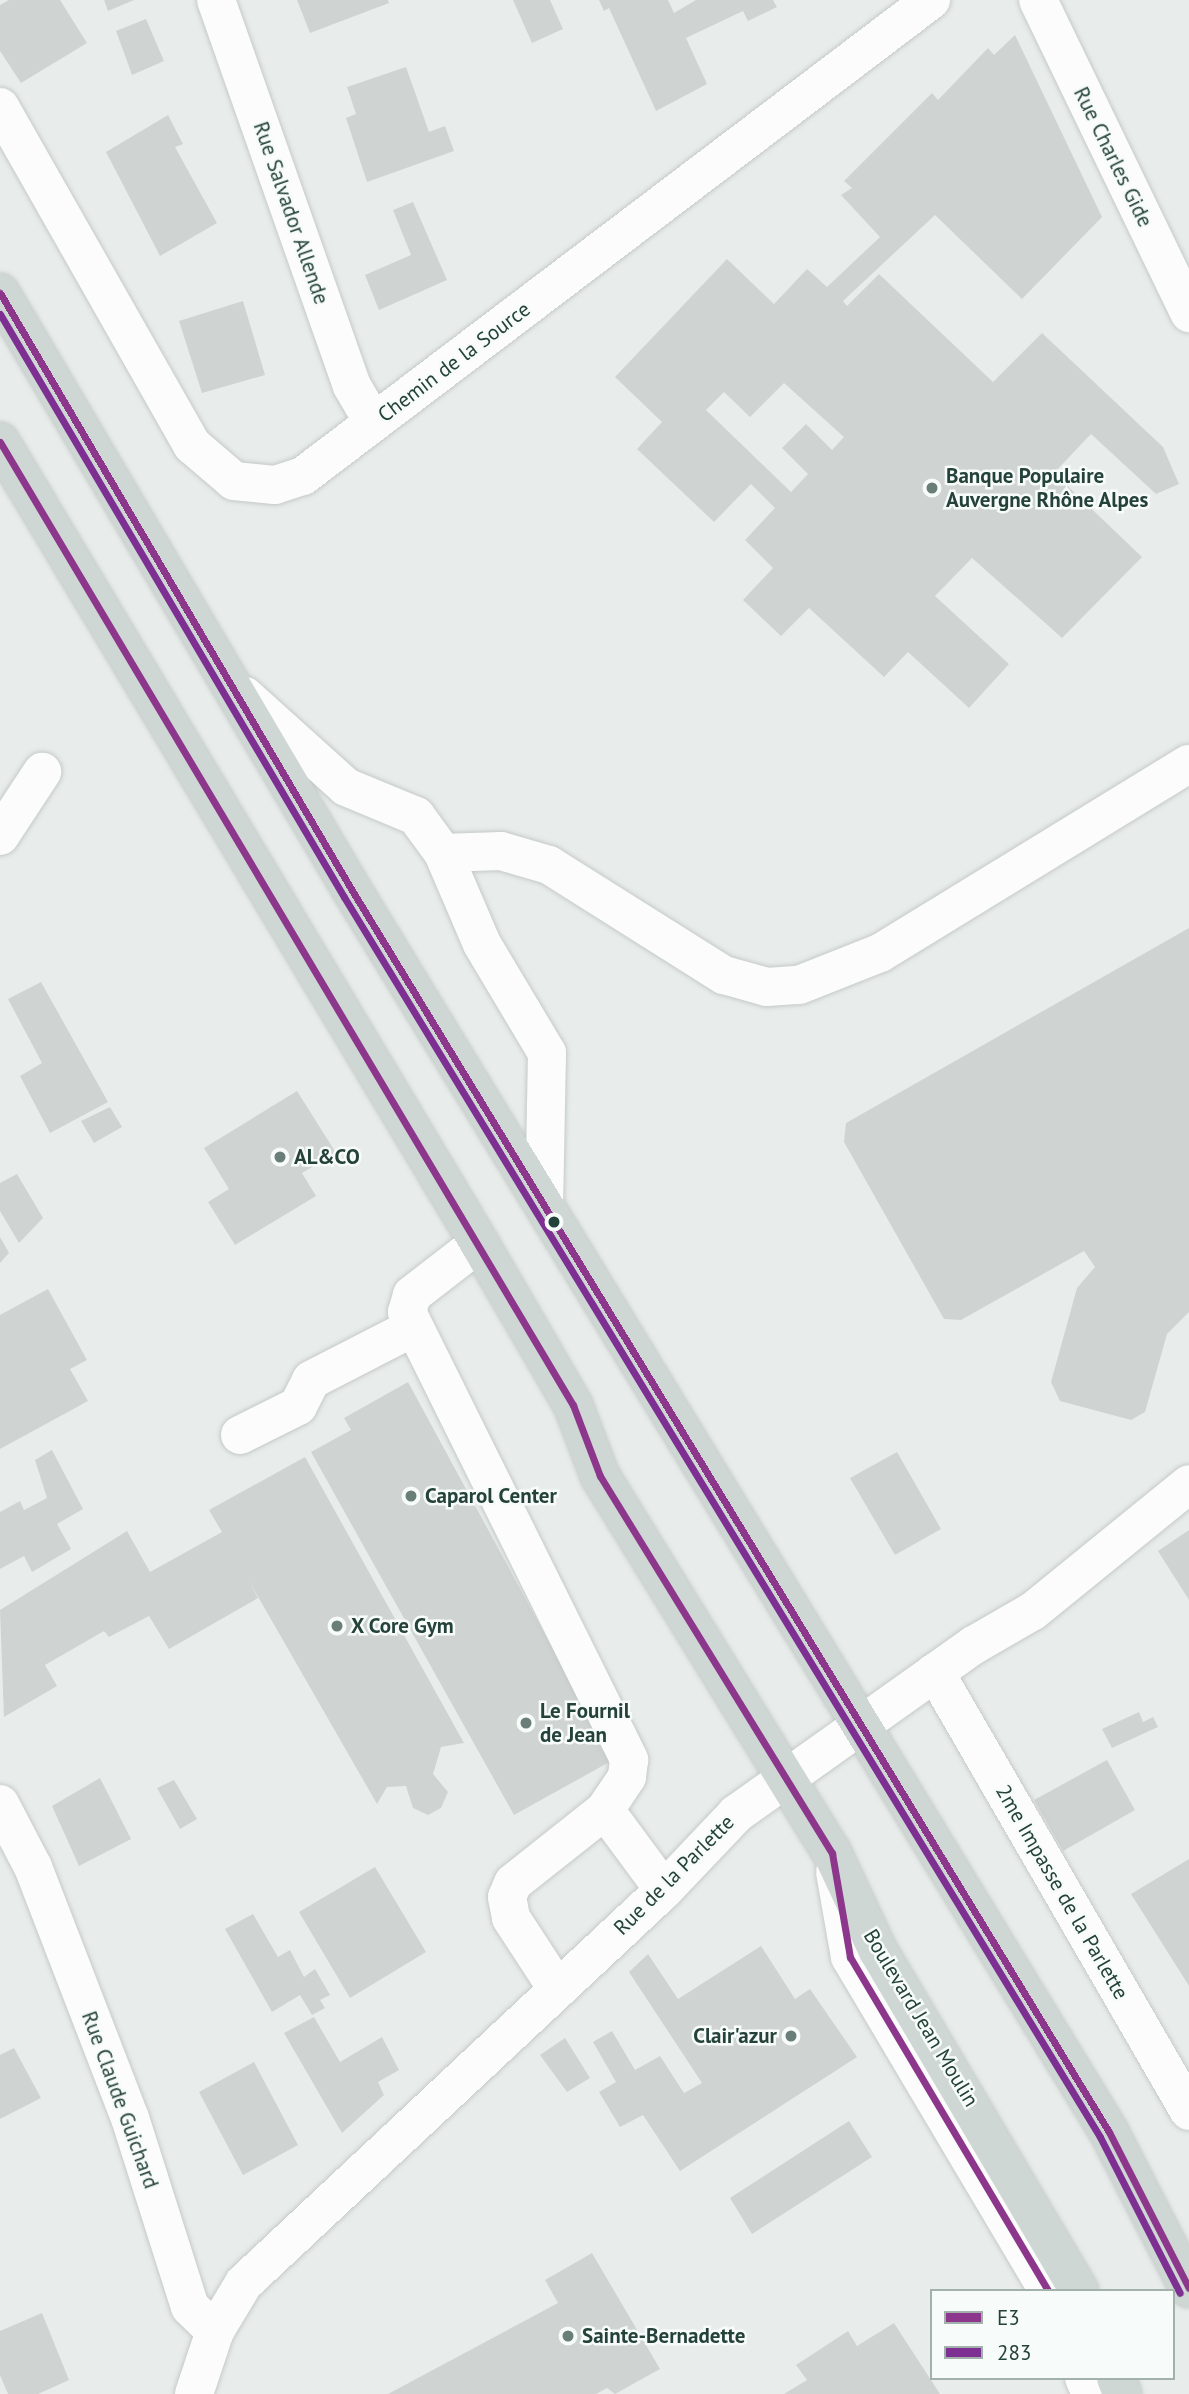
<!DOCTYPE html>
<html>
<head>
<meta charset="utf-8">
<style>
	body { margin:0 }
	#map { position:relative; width:1189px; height:2394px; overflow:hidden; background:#e8edeb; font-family:"PT Sans",sans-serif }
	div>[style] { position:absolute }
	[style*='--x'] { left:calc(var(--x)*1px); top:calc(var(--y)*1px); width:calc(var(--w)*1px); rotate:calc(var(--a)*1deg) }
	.building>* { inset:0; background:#cfd4d2 }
	.roads { filter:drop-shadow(0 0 2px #c5cac8) drop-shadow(0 0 2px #c5cac8) }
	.minor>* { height:38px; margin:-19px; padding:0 19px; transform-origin:19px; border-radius:19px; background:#fcfcfc }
	.major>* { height:38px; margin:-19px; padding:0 19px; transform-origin:19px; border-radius:19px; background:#cfd7d5 }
	.bus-1>* { height:7px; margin:-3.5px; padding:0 3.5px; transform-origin:3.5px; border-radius:3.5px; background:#8c368c }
	.bus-2>* { height:7px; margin:-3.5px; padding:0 3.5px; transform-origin:3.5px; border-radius:3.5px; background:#7d2f92 }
	.dots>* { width:19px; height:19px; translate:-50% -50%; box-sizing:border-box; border:4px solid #f7fbf9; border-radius:50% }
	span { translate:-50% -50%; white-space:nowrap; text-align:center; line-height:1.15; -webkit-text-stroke:5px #f7fbf9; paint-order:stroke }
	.street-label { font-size:21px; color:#24423a }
	.poi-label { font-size:21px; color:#24423a; font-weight:700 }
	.left { translate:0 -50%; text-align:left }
	.right { translate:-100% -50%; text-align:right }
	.legend { position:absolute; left:930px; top:2289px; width:245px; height:91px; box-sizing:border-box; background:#f7fbf9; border:2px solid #a3b1ad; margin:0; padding:9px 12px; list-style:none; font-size:21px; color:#24423a }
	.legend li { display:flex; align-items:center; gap:14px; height:35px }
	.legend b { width:35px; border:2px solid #a3b1ad }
</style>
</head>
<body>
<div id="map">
	<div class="building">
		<div style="clip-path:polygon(9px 0,60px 0,87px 43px,21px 83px,0 51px,0 5px)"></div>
		<div style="clip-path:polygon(104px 0,134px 0,108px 11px)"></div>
		<div style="clip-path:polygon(297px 0,388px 0,389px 3px,310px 33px)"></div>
		<div style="clip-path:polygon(513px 0,550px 0,563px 29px,532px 43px)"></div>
		<div style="clip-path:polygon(599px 0,668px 0,674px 13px,696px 0,773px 0,777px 7px,748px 21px,743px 11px,686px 38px,707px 84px,656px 111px,609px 8px,604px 11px)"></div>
		<div style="clip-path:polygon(146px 19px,164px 61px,132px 75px,116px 31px)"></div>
		<div style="clip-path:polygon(evenodd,1015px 35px,1102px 217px,1022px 299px,935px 215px,843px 301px,847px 306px,879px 274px,993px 382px,1042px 333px,1163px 447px,1179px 484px,1156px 494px,1091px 434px,1054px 473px,1142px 557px,1062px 638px,972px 558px,935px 596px,1009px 664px,969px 708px,908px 652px,884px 677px,809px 608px,781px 636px,743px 600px,773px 568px,745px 540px,775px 508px,751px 484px,714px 522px,637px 449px,662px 422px,615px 377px,727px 259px,774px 304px,807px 269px,827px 287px,880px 237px,841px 195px,852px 188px,844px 181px,932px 93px,938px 100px,988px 48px,994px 55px,1015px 35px,784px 383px,844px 437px,832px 450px,806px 424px,782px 448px,808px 474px,791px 492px,706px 410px,724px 392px,750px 417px,784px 383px)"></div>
		<div style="clip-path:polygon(406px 67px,429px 132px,445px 126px,454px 151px,367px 182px,346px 118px,356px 114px,347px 87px)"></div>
		<div style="clip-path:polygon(168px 115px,183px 144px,175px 147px,217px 223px,160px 256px,106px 152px)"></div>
		<div style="clip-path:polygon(413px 202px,447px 280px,379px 310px,365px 275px,411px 255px,393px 210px)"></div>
		<div style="clip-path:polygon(243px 301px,265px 375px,202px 393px,179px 321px)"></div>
		<div style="clip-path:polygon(1189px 928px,1189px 1312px,1167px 1334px,1145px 1412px,1131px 1420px,1060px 1401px,1051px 1382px,1077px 1288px,1095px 1267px,1084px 1251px,961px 1320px,944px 1319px,844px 1142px,846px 1123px)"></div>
		<div style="clip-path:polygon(41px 982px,108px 1102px,50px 1133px,20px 1076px,42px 1063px,8px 999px)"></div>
		<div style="clip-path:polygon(297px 1091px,336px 1153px,302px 1173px,316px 1196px,235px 1245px,208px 1202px,229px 1189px,204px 1148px)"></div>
		<div style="clip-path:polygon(110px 1107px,122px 1127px,94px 1143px,81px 1121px)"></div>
		<div style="clip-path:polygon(17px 1174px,43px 1218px,19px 1243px,0 1211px,0 1183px)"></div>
		<div style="clip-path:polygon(0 1237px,9px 1253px,0 1263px)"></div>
		<div style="clip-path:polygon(48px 1289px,87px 1360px,70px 1369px,88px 1401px,0 1449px,0 1315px)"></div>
		<div style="clip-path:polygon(408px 1382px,613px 1760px,514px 1815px,311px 1452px,351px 1430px,344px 1418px)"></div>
		<div style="clip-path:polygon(52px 1450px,83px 1509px,57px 1524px,71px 1549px,32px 1572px,24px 1556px,0 1569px,0 1512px,20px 1501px,24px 1510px,47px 1498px,35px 1460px)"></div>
		<div style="clip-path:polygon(897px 1452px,941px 1529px,895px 1555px,850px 1478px)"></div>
		<div style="clip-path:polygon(305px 1457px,464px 1743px,441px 1747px,433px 1774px,448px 1792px,441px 1808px,428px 1815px,413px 1808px,406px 1786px,387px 1787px,377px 1804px,249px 1581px,258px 1598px,169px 1649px,149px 1616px,109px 1637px,104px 1631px,45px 1665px,57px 1686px,4px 1717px,0 1610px,127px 1531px,150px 1572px,222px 1532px,209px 1510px)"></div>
		<div style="clip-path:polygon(1189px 1530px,1189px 1600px,1158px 1551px)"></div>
		<div style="clip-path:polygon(1139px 1712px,1143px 1722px,1153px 1717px,1158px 1727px,1112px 1748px,1102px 1729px)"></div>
		<div style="clip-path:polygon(1107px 1760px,1135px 1810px,1063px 1851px,1034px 1800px)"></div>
		<div style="clip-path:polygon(100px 1778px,131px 1839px,79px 1866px,52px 1806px)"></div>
		<div style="clip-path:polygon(174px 1780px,197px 1819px,180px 1829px,157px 1788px)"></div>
		<div style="clip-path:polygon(1189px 1859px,1189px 1986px,1131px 1894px)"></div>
		<div style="clip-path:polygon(375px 1867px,426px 1952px,350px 1998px,299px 1912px)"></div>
		<div style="clip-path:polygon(253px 1914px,278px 1957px,290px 1950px,304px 1977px,315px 1969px,330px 1995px,320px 2000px,325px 2008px,312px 2015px,300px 1995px,272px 2012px,225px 1929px)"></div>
		<div style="clip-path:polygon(761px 1946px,795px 1999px,810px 1989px,857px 2057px,680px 2171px,643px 2115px,620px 2127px,599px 2092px,616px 2082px,593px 2042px,612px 2031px,635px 2070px,660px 2056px,684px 2093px,702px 2083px,629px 1972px,648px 1954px,678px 1999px)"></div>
		<div style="clip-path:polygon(314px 2017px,340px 2062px,382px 2037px,399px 2070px,378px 2082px,384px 2095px,342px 2133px,284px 2033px)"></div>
		<div style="clip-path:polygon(565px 2038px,590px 2078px,567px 2092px,540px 2055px)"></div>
		<div style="clip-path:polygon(14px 2048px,41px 2098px,0 2119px,0 2055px)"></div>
		<div style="clip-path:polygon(254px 2062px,298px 2145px,243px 2175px,199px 2092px)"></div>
		<div style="clip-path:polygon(849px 2121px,872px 2157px,752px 2234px,730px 2198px)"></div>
		<div style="clip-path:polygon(592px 2253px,660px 2369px,615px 2394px,607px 2388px,596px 2394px,388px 2394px,558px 2303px,545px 2280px)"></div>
		<div style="clip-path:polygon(42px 2313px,69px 2380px,38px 2394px,8px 2394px,0 2375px,0 2331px)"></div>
		<div style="clip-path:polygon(894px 2323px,940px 2394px,784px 2394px,807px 2380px,796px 2365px,848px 2331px,857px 2346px)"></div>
	</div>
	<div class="roads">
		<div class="minor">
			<div style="--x:216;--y:0;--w:409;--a:70.6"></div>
			<div style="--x:352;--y:386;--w:42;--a:59.7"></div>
			<div style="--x:1038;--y:0;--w:348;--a:64.2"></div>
			<div style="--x:0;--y:107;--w:389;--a:60.4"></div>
			<div style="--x:192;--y:445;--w:55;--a:40.6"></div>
			<div style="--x:234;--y:481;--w:41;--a:5.6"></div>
			<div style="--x:275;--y:485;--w:29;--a:-18"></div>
			<div style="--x:303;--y:476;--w:788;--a:-37.16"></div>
			<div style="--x:245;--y:696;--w:136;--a:42"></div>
			<div style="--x:346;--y:787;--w:76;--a:22.5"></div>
			<div style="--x:416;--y:816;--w:46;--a:53.9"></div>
			<div style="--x:443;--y:853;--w:99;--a:66.8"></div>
			<div style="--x:482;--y:944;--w:127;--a:59.2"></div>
			<div style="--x:547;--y:1053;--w:150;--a:91.1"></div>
			<div style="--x:0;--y:836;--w:77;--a:-56.7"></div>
			<div style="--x:443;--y:853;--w:58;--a:-2"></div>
			<div style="--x:501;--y:851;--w:50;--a:16.3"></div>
			<div style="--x:549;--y:865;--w:207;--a:32.2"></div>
			<div style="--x:724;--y:975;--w:45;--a:15.6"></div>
			<div style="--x:767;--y:987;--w:32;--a:-4"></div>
			<div style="--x:799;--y:985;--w:87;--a:-21.6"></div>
			<div style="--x:880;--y:953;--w:362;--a:-31.5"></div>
			<div style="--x:479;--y:1243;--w:85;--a:142.2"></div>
			<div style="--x:412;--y:1295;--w:18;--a:106"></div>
			<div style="--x:407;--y:1312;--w:500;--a:63.6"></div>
			<div style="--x:629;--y:1760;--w:17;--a:97"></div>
			<div style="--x:627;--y:1777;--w:40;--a:124"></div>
			<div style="--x:605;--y:1810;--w:117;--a:141.6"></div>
			<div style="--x:513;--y:1883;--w:15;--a:113"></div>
			<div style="--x:507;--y:1897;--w:21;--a:79"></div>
			<div style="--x:511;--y:1918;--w:82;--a:56.9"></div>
			<div style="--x:240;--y:1435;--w:65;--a:-26.6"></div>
			<div style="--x:298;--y:1406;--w:29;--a:-63"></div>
			<div style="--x:311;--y:1380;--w:114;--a:-27.2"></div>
			<div style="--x:935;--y:1672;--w:507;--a:59.95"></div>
			<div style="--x:0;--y:1804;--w:71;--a:62.4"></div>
			<div style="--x:33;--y:1867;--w:269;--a:68.9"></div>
			<div style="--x:130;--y:2118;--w:198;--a:72.4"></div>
			<div style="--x:190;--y:2307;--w:35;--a:44"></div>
			<div style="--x:605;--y:1810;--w:99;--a:53.6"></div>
			<div style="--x:835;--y:1872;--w:86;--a:80"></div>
			<div style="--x:850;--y:1957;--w:388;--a:59.3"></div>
			<div style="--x:1084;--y:2378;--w:17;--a:66"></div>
			<div style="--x:194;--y:2394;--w:66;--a:-71.6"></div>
			<div style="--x:215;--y:2331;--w:56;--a:-58.9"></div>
			<div style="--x:244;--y:2283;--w:575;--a:-43.1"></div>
			<div style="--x:664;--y:1890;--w:105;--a:-46.5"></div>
			<div style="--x:736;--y:1814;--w:292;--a:-35.4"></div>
			<div style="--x:974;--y:1645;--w:68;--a:-30"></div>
			<div style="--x:1033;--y:1611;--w:201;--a:-39.1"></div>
		</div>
		<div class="major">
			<div style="--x:0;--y:293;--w:695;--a:59.49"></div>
			<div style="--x:353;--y:892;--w:1452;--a:58.63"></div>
			<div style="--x:1109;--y:2132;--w:175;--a:62.9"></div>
			<div style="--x:0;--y:442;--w:933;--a:59.12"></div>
			<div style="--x:479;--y:1243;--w:187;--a:59.9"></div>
			<div style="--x:573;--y:1405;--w:76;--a:69.2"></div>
			<div style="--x:600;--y:1476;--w:443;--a:58.4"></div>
			<div style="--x:832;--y:1853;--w:108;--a:64.9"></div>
			<div style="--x:878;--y:1951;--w:395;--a:59.4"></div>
			<div style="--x:1116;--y:2378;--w:17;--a:69"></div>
		</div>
	</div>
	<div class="bus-1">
		<div style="--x:0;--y:293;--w:695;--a:59.49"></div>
		<div style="--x:353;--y:892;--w:1452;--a:58.63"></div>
		<div style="--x:1109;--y:2132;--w:175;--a:62.9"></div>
		<div style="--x:0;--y:442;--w:1121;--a:59.25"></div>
		<div style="--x:573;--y:1405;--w:76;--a:69.2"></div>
		<div style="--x:600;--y:1476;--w:443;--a:58.4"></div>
		<div style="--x:832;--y:1853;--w:106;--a:80.2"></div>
		<div style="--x:850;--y:1957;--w:388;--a:59.3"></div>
	</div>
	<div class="bus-2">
		<div style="--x:0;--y:314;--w:677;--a:59.46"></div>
		<div style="--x:344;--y:897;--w:1452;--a:58.63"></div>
		<div style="--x:1100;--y:2137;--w:175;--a:62.9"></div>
	</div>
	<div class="dots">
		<div style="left:932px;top:488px;background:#697e78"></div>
		<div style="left:280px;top:1157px;background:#697e78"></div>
		<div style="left:554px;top:1222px;background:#24423a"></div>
		<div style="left:411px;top:1496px;background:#697e78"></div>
		<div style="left:337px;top:1626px;background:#697e78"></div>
		<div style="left:526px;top:1723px;background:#697e78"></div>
		<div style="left:791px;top:2036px;background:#697e78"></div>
		<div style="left:568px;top:2336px;background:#697e78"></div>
	</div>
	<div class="street-label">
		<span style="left:1113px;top:157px;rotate:64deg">Rue Charles Gide</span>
		<span style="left:291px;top:213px;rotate:71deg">Rue Salvador Allende</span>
		<span style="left:454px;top:362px;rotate:-37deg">Chemin de la Source</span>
		<span style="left:674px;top:1875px;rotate:-45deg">Rue de la Parlette</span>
		<span style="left:1062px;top:1892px;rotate:60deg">2me Impasse de la Parlette</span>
		<span style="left:921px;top:2018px;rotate:59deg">Boulevard Jean Moulin</span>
		<span style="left:120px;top:2100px;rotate:70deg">Rue Claude Guichard</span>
	</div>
	<div class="poi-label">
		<span class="left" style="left:946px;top:488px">Banque Populaire<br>Auvergne Rhône Alpes</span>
		<span class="left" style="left:294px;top:1157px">AL&amp;CO</span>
		<span class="left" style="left:425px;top:1496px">Caparol Center</span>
		<span class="left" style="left:351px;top:1626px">X Core Gym</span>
		<span class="left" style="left:540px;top:1723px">Le Fournil<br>de Jean</span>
		<span class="right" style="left:777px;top:2036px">Clair'azur</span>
		<span class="left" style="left:582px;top:2336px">Sainte-Bernadette</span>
	</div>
	<ul class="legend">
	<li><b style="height:9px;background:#8c368c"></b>E3</li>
	<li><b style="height:9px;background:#7d2f92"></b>283</li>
	</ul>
</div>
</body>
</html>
